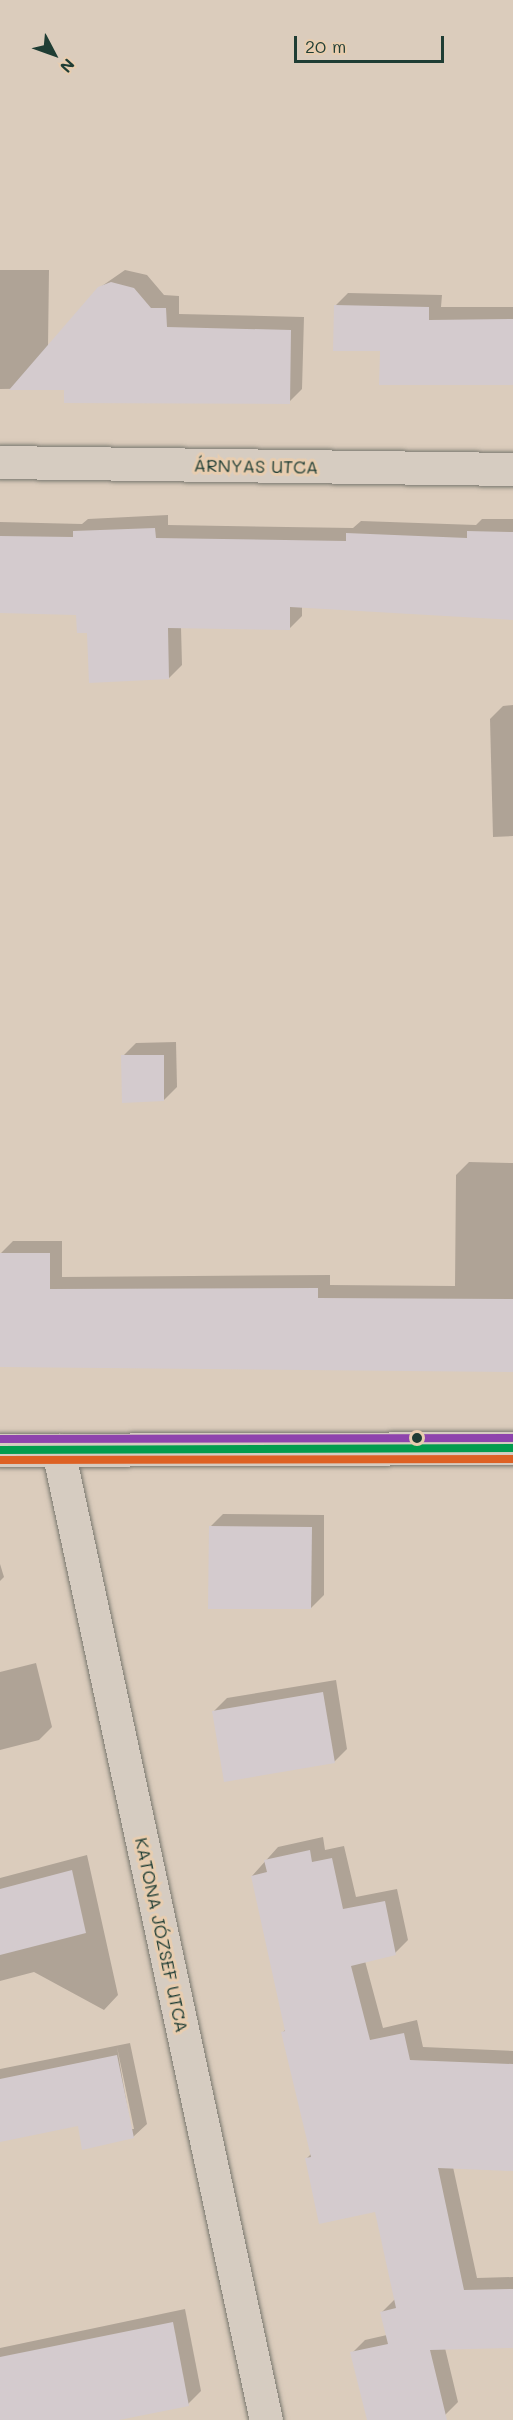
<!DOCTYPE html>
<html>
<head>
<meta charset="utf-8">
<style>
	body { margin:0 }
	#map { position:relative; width:513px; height:2420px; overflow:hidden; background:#dbccbc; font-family:Mali,sans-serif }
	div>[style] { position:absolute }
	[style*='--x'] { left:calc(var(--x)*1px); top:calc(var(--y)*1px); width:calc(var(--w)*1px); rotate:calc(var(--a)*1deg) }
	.shadow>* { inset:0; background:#0003 }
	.building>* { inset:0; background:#d4cbce }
	.roads { filter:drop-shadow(0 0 2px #79786f) drop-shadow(0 0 2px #79786f) }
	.minor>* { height:33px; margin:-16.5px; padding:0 16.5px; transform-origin:16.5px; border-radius:16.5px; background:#d6ccc1 }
	.tertiary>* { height:33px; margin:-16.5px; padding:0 16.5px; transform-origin:16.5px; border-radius:16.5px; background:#d6ccc1 }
	.bus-1>* { height:8px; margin:-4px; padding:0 4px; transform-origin:4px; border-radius:4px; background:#039c4e }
	.bus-2>* { height:8px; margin:-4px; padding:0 4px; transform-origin:4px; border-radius:4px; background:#dd6124 }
	.bus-3>* { height:8px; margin:-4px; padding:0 4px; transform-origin:4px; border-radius:4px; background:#8e44ad }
	.dots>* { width:16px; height:16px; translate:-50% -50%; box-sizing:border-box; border:3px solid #e8cdaf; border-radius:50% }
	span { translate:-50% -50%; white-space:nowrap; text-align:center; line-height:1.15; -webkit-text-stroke:6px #e8cdaf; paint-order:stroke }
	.street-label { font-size:18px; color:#1f3d34 }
	.north { position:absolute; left:24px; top:24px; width:60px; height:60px; -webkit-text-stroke:4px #e8cdaf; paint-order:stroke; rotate:131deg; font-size:16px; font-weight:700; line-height:24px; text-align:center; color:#1f3d34 }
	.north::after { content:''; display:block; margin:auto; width:21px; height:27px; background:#1f3d34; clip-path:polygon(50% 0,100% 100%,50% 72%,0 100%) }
	.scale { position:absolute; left:294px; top:36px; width:150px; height:27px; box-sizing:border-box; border:3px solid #1f3d34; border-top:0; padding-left:8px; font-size:18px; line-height:21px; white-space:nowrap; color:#1f3d34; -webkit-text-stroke:4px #e8cdaf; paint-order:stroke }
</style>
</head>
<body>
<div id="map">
	<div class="shadow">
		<div style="clip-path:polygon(0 270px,49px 270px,48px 347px,99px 288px,125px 270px,147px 275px,164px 295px,179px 296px,179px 314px,304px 317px,302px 389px,289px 402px,66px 388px,0 389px)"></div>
		<div style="clip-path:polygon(348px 293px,442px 295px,441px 307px,513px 307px,513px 383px,381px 350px,335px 306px)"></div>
		<div style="clip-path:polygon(168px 515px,168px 525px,353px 528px,361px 521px,476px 525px,482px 519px,513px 519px,513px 618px,302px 606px,302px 616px,289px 629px,181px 627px,182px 665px,169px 678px,88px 632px,78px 613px,0 612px,0 522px,82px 524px,88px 519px)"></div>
		<div style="clip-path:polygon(513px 705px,513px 836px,493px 837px,490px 719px,503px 706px)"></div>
		<div style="clip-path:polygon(176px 1042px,177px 1087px,164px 1100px,123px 1056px,136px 1043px)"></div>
		<div style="clip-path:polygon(469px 1162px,513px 1163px,513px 1369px,0 1365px,0 1254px,13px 1241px,62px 1241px,62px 1277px,330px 1275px,330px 1285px,455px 1286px,456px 1175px)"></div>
		<div style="clip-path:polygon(223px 1514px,324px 1515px,324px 1595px,311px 1608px,210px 1527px)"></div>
		<div style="clip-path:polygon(0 1564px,4px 1577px,0 1581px)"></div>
		<div style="clip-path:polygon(36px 1663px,52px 1727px,39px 1740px,0 1750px,0 1672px)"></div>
		<div style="clip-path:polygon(336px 1680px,347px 1749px,334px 1762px,214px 1711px,227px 1698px)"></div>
		<div style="clip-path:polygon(323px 1837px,325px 1850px,344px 1846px,356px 1897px,397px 1889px,408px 1940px,395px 1953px,365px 1961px,383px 2028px,417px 2020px,423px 2047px,513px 2051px,513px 2169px,453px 2167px,477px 2278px,513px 2277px,513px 2346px,445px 2348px,458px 2402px,445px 2415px,424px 2420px,369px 2420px,352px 2353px,365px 2340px,387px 2335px,382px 2312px,396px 2298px,376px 2210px,306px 2159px,312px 2153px,283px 2032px,286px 2029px,252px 1876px,278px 1847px)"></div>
		<div style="clip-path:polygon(87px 1855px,118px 1995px,104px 2010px,34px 1972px,0 1981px,0 1878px)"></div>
		<div style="clip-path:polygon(evenodd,130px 2043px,147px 2124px,133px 2137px,79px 2125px,0 2141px,0 2069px,130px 2043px,117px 2047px,134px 2129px,131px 2129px,117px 2047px)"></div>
		<div style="clip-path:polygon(185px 2309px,201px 2391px,188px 2404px,111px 2420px,0 2420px,0 2348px)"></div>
	</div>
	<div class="building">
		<div style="clip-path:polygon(111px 282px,134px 288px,151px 308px,166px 308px,167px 327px,291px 330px,290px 404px,64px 403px,64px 390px,9px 390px,98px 287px)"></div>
		<div style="clip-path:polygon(334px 305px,429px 307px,429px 320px,513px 319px,513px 385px,379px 385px,380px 351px,333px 351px)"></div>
		<div style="clip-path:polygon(155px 528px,156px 538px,346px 541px,346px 533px,467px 538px,467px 531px,513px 532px,513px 620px,290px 607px,290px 630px,168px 628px,169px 679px,89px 683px,87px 633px,77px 633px,76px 615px,0 613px,0 536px,73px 537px,73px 531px)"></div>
		<div style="clip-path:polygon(121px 1055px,164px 1055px,164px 1101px,122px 1103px)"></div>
		<div style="clip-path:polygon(0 1253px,50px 1253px,50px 1289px,318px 1288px,318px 1298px,513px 1299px,513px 1372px,0 1367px)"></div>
		<div style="clip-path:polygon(209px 1526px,312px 1527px,311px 1609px,208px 1609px)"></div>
		<div style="clip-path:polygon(323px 1692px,335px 1763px,224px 1782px,212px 1711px)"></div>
		<div style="clip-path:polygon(310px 1850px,312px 1862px,332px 1858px,343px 1909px,385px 1901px,396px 1955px,351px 1966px,370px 2040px,404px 2033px,410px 2060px,513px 2064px,513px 2171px,438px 2168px,464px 2290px,513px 2289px,513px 2348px,430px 2350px,447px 2420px,367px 2420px,350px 2352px,388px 2344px,380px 2312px,396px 2308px,375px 2212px,319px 2224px,305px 2158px,311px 2157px,281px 2032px,285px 2031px,251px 1876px,267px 1872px,264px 1860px)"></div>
		<div style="clip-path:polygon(72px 1870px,86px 1933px,0 1955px,0 1889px)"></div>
		<div style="clip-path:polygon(117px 2055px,134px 2138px,82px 2150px,78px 2126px,0 2142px,0 2079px)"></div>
		<div style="clip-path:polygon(173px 2322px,189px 2406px,119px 2420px,0 2420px,0 2357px)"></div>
	</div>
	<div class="roads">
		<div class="minor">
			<div style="--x:0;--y:462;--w:513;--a:0.78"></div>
			<div style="--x:58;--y:1450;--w:992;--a:77.9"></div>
		</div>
		<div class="tertiary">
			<div style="--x:0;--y:1450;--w:513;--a:-0.22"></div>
		</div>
	</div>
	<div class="bus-1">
		<div style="--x:0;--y:1450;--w:513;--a:-0.22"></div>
	</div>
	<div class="bus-2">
		<div style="--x:0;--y:1460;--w:513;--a:-0.11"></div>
	</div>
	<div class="bus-3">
		<div style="--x:0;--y:1439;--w:513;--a:-0.11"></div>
	</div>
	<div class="dots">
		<div style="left:417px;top:1438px;background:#1f3d34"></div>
	</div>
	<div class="street-label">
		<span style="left:256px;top:466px;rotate:1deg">ÁRNYAS UTCA</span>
		<span style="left:162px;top:1935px;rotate:78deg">KATONA JÓZSEF UTCA</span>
	</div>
	<div class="north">N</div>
	<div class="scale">20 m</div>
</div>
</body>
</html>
